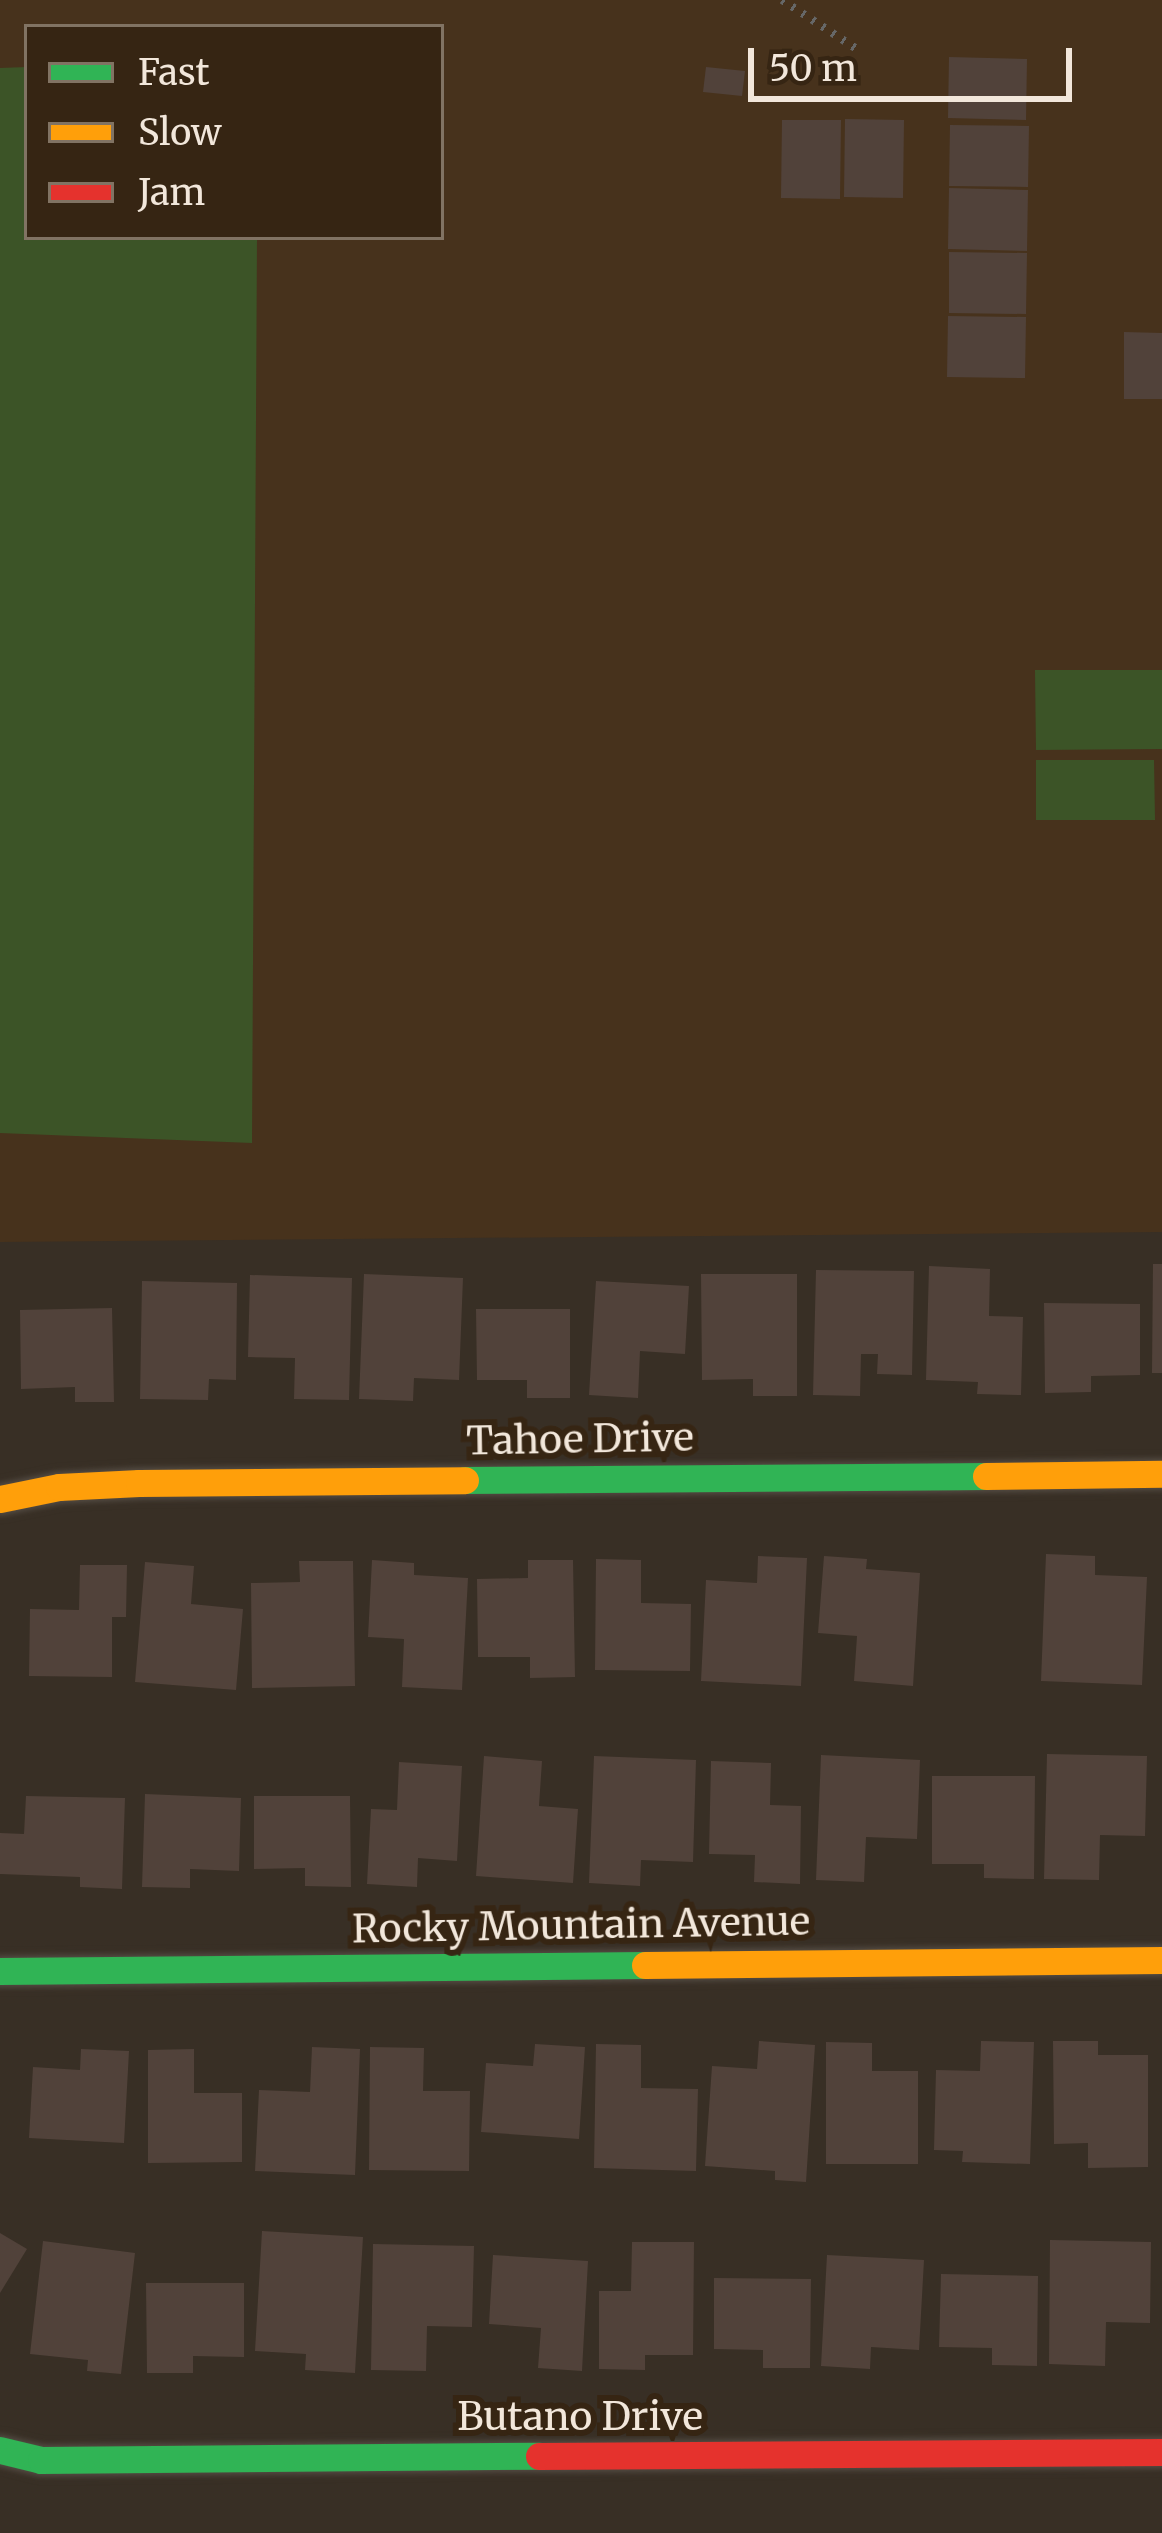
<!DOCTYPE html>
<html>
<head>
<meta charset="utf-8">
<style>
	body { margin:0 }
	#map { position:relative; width:1162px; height:2533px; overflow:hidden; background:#382f25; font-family:Merriweather,serif }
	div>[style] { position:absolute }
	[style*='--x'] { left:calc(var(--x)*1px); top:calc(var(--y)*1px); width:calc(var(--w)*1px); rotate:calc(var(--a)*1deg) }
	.built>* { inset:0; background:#47321c }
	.green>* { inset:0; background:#3c5427 }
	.building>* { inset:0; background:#51423a }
	.path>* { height:8px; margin-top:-4px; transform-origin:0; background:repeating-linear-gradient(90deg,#666767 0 3px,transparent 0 12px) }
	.roads { filter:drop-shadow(0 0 3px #544c44) drop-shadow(0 0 3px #544c44) }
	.fast>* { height:27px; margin:-13.5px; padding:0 13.5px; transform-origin:13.5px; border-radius:13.5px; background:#30b455 }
	.slow>* { height:27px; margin:-13.5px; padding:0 13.5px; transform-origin:13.5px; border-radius:13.5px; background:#ff9f0a }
	.jam>* { height:27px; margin:-13.5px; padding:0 13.5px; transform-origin:13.5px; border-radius:13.5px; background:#e5322d }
	span { translate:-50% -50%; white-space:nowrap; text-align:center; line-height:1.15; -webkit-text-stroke:12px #362513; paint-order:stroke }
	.street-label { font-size:39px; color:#f2e7db }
	.legend { position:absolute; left:24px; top:24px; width:420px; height:216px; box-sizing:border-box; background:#362513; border:3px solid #817363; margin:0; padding:15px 21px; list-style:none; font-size:36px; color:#f2e7db }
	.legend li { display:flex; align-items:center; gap:24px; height:60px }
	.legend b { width:60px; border:3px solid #817363 }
	.scale { position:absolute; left:748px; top:48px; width:324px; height:54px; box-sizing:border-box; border:6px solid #f2e7db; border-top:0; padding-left:15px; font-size:36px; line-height:42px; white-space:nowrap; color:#f2e7db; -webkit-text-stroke:9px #362513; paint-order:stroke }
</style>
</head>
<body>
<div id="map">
	<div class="built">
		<div style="clip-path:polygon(evenodd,0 0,1162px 0,1162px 1232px,0 1242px,0 0,27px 27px,441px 27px,441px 237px,27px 237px,27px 27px)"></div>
	</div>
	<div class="green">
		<div style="clip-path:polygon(27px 67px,27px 237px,257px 237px,252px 1143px,0 1133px,0 68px)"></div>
		<div style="clip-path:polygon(1035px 670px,1162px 670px,1162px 749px,1036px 750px)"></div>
		<div style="clip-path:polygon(1036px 760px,1154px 760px,1155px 820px,1036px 820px)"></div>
	</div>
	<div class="building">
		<div style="clip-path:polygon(949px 57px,1027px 59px,1026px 120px,948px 118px)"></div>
		<div style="clip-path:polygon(706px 67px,745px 71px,742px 96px,703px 92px)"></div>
		<div style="clip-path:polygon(845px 119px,904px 120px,903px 198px,844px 197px)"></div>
		<div style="clip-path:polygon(782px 120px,841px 120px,840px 199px,781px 198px)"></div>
		<div style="clip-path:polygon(950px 125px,1029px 126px,1028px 187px,949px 186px)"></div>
		<div style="clip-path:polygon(949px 188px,1028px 190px,1027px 251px,948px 249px)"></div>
		<div style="clip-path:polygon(949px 252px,1027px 253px,1026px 314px,949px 313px)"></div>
		<div style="clip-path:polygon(948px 316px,1026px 317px,1025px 378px,947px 377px)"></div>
		<div style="clip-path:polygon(1124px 332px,1162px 333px,1162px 399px,1124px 399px)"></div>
		<div style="clip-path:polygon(1153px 1264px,1162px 1264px,1162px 1373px,1152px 1373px)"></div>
		<div style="clip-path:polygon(929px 1266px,990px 1269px,989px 1316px,1023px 1317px,1021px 1395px,977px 1394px,978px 1382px,926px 1380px)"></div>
		<div style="clip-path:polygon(816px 1270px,914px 1271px,912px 1375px,877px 1374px,878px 1354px,861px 1354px,860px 1396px,813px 1395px)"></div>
		<div style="clip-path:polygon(364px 1274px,463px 1278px,459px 1380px,414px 1378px,413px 1401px,359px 1399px)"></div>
		<div style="clip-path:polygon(701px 1274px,797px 1274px,797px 1396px,753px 1396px,753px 1379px,702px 1380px)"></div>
		<div style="clip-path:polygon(250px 1275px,352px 1278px,349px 1400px,294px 1399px,295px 1358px,248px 1357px)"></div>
		<div style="clip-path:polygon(142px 1281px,237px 1283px,236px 1380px,209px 1379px,208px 1400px,140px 1399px)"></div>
		<div style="clip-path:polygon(596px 1281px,689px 1286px,685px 1354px,640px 1351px,638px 1398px,589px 1395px)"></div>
		<div style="clip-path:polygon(1044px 1303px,1140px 1304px,1140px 1375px,1091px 1376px,1091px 1392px,1045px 1393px)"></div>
		<div style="clip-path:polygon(112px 1308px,114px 1402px,75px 1402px,75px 1387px,21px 1389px,20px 1310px)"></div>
		<div style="clip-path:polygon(476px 1309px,570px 1309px,570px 1398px,527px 1398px,527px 1380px,477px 1380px)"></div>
		<div style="clip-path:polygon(1046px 1554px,1095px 1556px,1095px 1575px,1147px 1577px,1142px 1685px,1041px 1681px)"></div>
		<div style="clip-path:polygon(758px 1556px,807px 1558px,801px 1686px,701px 1681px,706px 1580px,757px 1583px)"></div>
		<div style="clip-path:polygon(824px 1556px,867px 1559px,866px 1569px,920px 1573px,913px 1686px,854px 1681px,857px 1636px,818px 1633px)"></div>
		<div style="clip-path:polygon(596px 1559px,641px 1560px,641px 1603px,691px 1604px,690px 1671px,595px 1670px)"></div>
		<div style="clip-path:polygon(372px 1560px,414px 1563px,414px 1575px,468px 1578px,462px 1690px,402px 1687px,404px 1639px,368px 1637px)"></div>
		<div style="clip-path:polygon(528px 1560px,573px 1560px,575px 1677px,530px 1678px,530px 1657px,478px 1657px,477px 1579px,528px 1578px)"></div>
		<div style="clip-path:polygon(299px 1561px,353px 1561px,355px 1686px,252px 1688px,251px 1583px,300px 1582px)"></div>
		<div style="clip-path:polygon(145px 1562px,194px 1566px,191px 1604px,243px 1609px,236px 1690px,135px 1682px)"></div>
		<div style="clip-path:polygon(80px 1565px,127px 1565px,126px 1617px,112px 1617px,112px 1677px,29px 1676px,30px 1609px,79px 1610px)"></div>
		<div style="clip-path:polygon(1047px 1754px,1147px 1756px,1145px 1836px,1100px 1835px,1099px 1880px,1044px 1879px)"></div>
		<div style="clip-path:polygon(821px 1755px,920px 1760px,917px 1839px,866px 1837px,864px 1882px,816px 1880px)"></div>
		<div style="clip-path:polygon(484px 1756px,542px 1761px,539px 1806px,578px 1809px,573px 1883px,476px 1876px)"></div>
		<div style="clip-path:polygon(594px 1756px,696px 1760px,693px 1862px,641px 1860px,640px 1886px,589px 1883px)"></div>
		<div style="clip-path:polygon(711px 1761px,771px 1763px,770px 1805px,801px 1806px,800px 1884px,754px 1882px,755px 1855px,709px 1854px)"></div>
		<div style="clip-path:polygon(399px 1762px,462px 1766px,457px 1861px,418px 1858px,417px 1887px,367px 1884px,371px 1809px,397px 1810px)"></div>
		<div style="clip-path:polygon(932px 1776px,1035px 1776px,1034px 1879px,984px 1878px,984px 1864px,932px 1864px)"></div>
		<div style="clip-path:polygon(145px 1794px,241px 1798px,239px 1871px,190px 1869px,190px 1888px,142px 1887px)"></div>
		<div style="clip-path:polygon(26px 1796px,125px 1798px,122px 1889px,80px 1887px,80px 1877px,0 1874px,0 1833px,24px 1834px)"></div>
		<div style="clip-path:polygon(254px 1796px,350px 1796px,351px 1887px,305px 1886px,305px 1868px,254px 1869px)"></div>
		<div style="clip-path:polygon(759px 2041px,815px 2045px,806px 2182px,775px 2180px,775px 2171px,705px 2166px,712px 2066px,757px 2069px)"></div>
		<div style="clip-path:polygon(981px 2041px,1034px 2042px,1030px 2164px,962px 2162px,963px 2151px,934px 2150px,936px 2070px,980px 2071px)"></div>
		<div style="clip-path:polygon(1053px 2041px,1098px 2041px,1098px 2055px,1148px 2055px,1148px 2167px,1088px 2168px,1088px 2143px,1054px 2144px)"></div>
		<div style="clip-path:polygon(826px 2042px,872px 2043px,872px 2071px,918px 2071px,918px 2164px,826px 2164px)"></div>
		<div style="clip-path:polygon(535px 2044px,585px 2047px,579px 2139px,481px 2132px,486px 2063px,533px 2066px)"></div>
		<div style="clip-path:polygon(596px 2044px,641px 2045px,641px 2088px,698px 2089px,696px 2171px,594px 2168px)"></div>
		<div style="clip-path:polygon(312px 2047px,360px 2049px,355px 2175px,255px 2171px,259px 2090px,310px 2092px)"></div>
		<div style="clip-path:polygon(370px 2047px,424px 2048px,423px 2091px,470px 2091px,469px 2171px,369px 2170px)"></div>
		<div style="clip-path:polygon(81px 2049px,129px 2051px,124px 2143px,29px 2138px,33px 2067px,80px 2070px)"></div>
		<div style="clip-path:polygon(194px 2049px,194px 2093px,242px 2093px,242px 2162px,148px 2163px,148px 2050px)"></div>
		<div style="clip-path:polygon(262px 2231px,363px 2237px,355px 2373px,305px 2370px,306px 2354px,255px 2351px)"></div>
		<div style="clip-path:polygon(0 2233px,27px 2249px,0 2293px)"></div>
		<div style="clip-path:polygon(1050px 2240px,1151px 2242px,1150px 2323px,1106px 2322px,1105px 2366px,1049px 2364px)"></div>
		<div style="clip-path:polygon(43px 2241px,135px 2253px,121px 2374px,87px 2371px,88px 2360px,30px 2354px)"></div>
		<div style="clip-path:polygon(632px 2242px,694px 2242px,693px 2355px,645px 2355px,645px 2370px,599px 2369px,599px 2291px,631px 2291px)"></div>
		<div style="clip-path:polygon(373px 2244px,474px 2246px,472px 2327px,427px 2326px,426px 2371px,371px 2370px)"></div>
		<div style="clip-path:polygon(493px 2255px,588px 2261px,582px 2371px,538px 2368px,541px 2328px,489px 2324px)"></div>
		<div style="clip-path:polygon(827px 2255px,924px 2260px,919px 2350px,871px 2347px,870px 2369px,821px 2366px)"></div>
		<div style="clip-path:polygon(941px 2274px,1038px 2276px,1037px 2366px,992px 2365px,992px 2348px,939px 2347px)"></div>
		<div style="clip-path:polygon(714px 2278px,811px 2279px,810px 2368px,763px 2368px,763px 2350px,714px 2349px)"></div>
		<div style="clip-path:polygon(146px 2283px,244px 2283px,244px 2357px,193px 2356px,193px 2373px,147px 2373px)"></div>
	</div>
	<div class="path">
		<div style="--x:782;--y:0;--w:91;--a:33.3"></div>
	</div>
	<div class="roads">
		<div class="fast">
			<div style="--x:465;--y:1480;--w:521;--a:-0.44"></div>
			<div style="--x:0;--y:1971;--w:645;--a:-0.53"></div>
			<div style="--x:0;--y:2450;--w:42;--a:13.7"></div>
			<div style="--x:41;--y:2460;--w:498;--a:-0.5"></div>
		</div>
		<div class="slow">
			<div style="--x:986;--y:1476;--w:176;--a:-0.7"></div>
			<div style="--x:0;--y:1499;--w:60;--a:-11.5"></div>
			<div style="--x:59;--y:1487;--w:80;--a:-2.9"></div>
			<div style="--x:139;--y:1483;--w:326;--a:-0.5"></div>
			<div style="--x:645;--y:1965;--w:517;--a:-0.55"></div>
		</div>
		<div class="jam">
			<div style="--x:539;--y:2456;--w:623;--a:-0.37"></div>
		</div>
	</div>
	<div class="street-label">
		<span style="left:580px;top:1440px;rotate:-1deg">Tahoe Drive</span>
		<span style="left:581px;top:1926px;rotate:-1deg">Rocky Mountain Avenue</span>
		<span style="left:580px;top:2417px">Butano Drive</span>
	</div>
	<ul class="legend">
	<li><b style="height:15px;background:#30b455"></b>Fast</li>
	<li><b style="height:15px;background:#ff9f0a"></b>Slow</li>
	<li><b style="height:15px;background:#e5322d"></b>Jam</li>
	</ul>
	<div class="scale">50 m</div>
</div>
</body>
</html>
